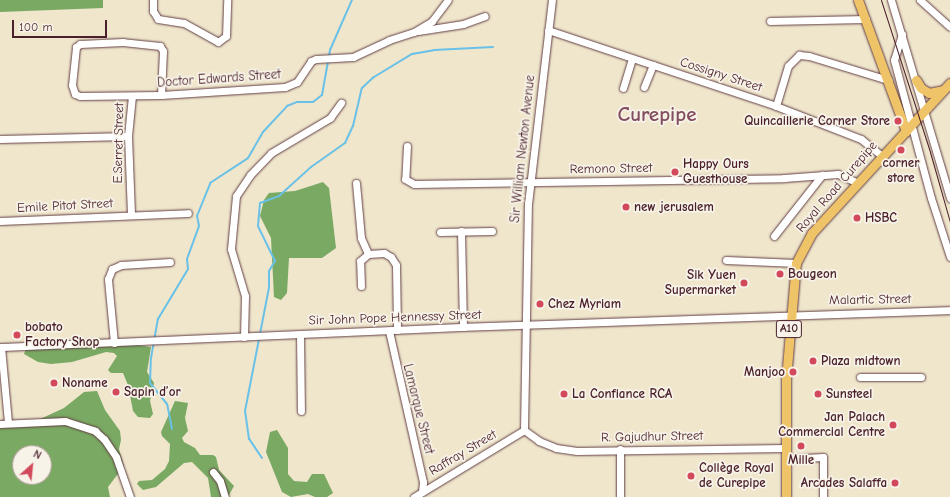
<!DOCTYPE html>
<html>
<head>
<meta charset="utf-8">
<style>
	body { margin:0 }
	#map { position:relative; width:950px; height:497px; overflow:hidden; background:#efe6cc; font-family:"Comic Neue",sans-serif }
	div>[style] { position:absolute }
	[style*='--x'] { left:calc(var(--x)*1px); top:calc(var(--y)*1px); width:calc(var(--w)*1px); rotate:calc(var(--a)*1deg) }
	.forest>* { inset:0; background:#79a963 }
	.stream>* { height:2px; margin:-1px; padding:0 1px; transform-origin:1px; border-radius:1px; background:#6ac1e7 }
	.roads { filter:drop-shadow(0 0 1px #633d43) drop-shadow(0 0 1px #633d43) }
	.minor>* { height:7px; margin:-3.5px; padding:0 3.5px; transform-origin:3.5px; border-radius:3.5px; background:#fff }
	.major>* { height:9px; margin:-4.5px; padding:0 4.5px; transform-origin:4.5px; border-radius:4.5px; background:#efc469 }
	.tram>* { height:1px; margin:-0.5px; padding:0 0.5px; transform-origin:0.5px; border-radius:0.5px; background:#4a1f2b }
	.dots>* { width:11px; height:11px; translate:-50% -50%; box-sizing:border-box; border:2px solid #f7f3e8; border-radius:50% }
	span { translate:-50% -50%; white-space:nowrap; text-align:center; line-height:1.15; -webkit-text-stroke:3.5px #f7f3e8; paint-order:stroke }
	.shield-label span { padding:1px 3px; background:#f7f3e8; border:1px solid; border-radius:3px; -webkit-text-stroke-width:0 }
	.shield-label { font-size:12px; color:#4a1f2b; font-weight:700 }
	.street-label { font-size:13px; color:#4a1f2b }
	.poi-label { font-size:13px; color:#4a1f2b; font-weight:700 }
	.right { translate:-100% -50%; text-align:right }
	.left { translate:0 -50%; text-align:left }
	.town-label { font-size:21px; color:#834f61; font-weight:700 }
	.north { position:absolute; left:12px; top:445px; width:40px; height:40px; box-sizing:border-box; background:#f7f3e8; border:1px solid #b29e9c; border-radius:50%; rotate:27deg; font-size:11px; font-weight:700; line-height:16px; text-align:center; color:#4a1f2b }
	.north::after { content:''; display:block; margin:auto; width:14px; height:18px; background:#d1495b; clip-path:polygon(50% 0,100% 100%,50% 72%,0 100%) }
	.scale { position:absolute; left:12px; top:20px; width:95px; height:18px; box-sizing:border-box; border:2px solid #4a1f2b; border-top:0; padding-left:5px; font-size:12px; line-height:14px; white-space:nowrap; color:#4a1f2b; -webkit-text-stroke:3px #f7f3e8; paint-order:stroke }
</style>
</head>
<body>
<div id="map">
	<div class="forest">
		<div style="clip-path:polygon(0 0,103px 0,103px 8px,0 12px)"></div>
		<div style="clip-path:polygon(323px 182px,329px 188px,336px 248px,322px 258px,289px 258px,287px 293px,281px 300px,274px 297px,271px 238px,260px 216px,264px 200px,269px 193px,295px 191px)"></div>
		<div style="clip-path:polygon(122px 343px,151px 347px,147px 372px,154px 383px,150px 401px,153px 414px,150px 418px,138px 417px,133px 411px,128px 385px,123px 373px,111px 373px,108px 370px,117px 356px,114px 353px,106px 352px,72px 362px,51px 364px,38px 362px,24px 354px,27px 346px)"></div>
		<div style="clip-path:polygon(evenodd,97px 391px,105px 410px,120px 431px,121px 440px,119px 449px,124px 466px,108px 487px,110px 497px,0 497px,0 426px,23px 427px,64px 408px,84px 392px,97px 391px,20px 453px,44px 453px,44px 477px,20px 477px,20px 453px)"></div>
		<div style="clip-path:polygon(175px 401px,188px 403px,185px 418px,188px 431px,182px 438px,184px 442px,195px 448px,200px 455px,213px 455px,216px 457px,219px 470px,234px 486px,228px 497px,211px 497px,208px 478px,192px 462px,184px 463px,156px 487px,143px 490px,137px 484px,139px 481px,152px 480px,165px 469px,169px 461px,170px 444px,162px 436px,161px 432px)"></div>
		<div style="clip-path:polygon(277px 430px,288px 448px,288px 474px,294px 481px,307px 482px,312px 474px,324px 474px,333px 493px,327px 497px,315px 497px,308px 494px,291px 497px,282px 492px,266px 452px,270px 432px)"></div>
	</div>
	<div class="stream">
		<div style="--x:172;--y:429;--w:25;--a:-101"></div>
		<div style="--x:167;--y:404;--w:27;--a:-129"></div>
		<div style="--x:150;--y:383;--w:25;--a:-88"></div>
		<div style="--x:151;--y:358;--w:40;--a:-80"></div>
		<div style="--x:158;--y:319;--w:58;--a:-59"></div>
		<div style="--x:188;--y:269;--w:10;--a:-96"></div>
		<div style="--x:187;--y:259;--w:35;--a:-70"></div>
		<div style="--x:199;--y:226;--w:10;--a:-101"></div>
		<div style="--x:197;--y:216;--w:35;--a:-68"></div>
		<div style="--x:210;--y:183;--w:45;--a:-33.3"></div>
		<div style="--x:248;--y:158;--w:30;--a:-60"></div>
		<div style="--x:263;--y:132;--w:35;--a:-47"></div>
		<div style="--x:287;--y:106;--w:11;--a:-22"></div>
		<div style="--x:297;--y:102;--w:16;--a:0"></div>
		<div style="--x:313;--y:102;--w:11;--a:-38"></div>
		<div style="--x:322;--y:95;--w:46;--a:-79.9"></div>
		<div style="--x:330;--y:50;--w:55;--a:-66.3"></div>
		<div style="--x:262;--y:458;--w:23;--a:-124"></div>
		<div style="--x:249;--y:439;--w:28;--a:-98"></div>
		<div style="--x:245;--y:411;--w:126;--a:-79"></div>
		<div style="--x:269;--y:287;--w:16;--a:-90"></div>
		<div style="--x:269;--y:271;--w:12;--a:-59"></div>
		<div style="--x:275;--y:261;--w:39;--a:-116"></div>
		<div style="--x:258;--y:226;--w:23;--a:-85"></div>
		<div style="--x:260;--y:203;--w:20;--a:-20"></div>
		<div style="--x:279;--y:196;--w:43;--a:-42.2"></div>
		<div style="--x:311;--y:167;--w:42;--a:-35.2"></div>
		<div style="--x:345;--y:143;--w:19;--a:-65"></div>
		<div style="--x:353;--y:126;--w:39;--a:-77"></div>
		<div style="--x:362;--y:88;--w:16;--a:-43"></div>
		<div style="--x:374;--y:77;--w:44;--a:-31.2"></div>
		<div style="--x:412;--y:54;--w:22;--a:-10"></div>
		<div style="--x:434;--y:50;--w:59;--a:-2.9"></div>
	</div>
	<div class="roads">
		<div class="minor">
			<div style="--x:153;--y:0;--w:11;--a:90"></div>
			<div style="--x:153;--y:11;--w:9;--a:58"></div>
			<div style="--x:158;--y:19;--w:26;--a:9"></div>
			<div style="--x:184;--y:23;--w:39;--a:29"></div>
			<div style="--x:218;--y:42;--w:10;--a:-37"></div>
			<div style="--x:226;--y:36;--w:36;--a:-88"></div>
			<div style="--x:891;--y:0;--w:207;--a:73.4"></div>
			<div style="--x:920;--y:0;--w:40;--a:42"></div>
			<div style="--x:770;--y:21;--w:96;--a:-1.2"></div>
			<div style="--x:548;--y:30;--w:240;--a:18.4"></div>
			<div style="--x:776;--y:106;--w:91;--a:21.2"></div>
			<div style="--x:861;--y:139;--w:26;--a:39"></div>
			<div style="--x:418;--y:31;--w:46;--a:-8.8"></div>
			<div style="--x:463;--y:24;--w:23;--a:-20"></div>
			<div style="--x:902;--y:34;--w:27;--a:107"></div>
			<div style="--x:894;--y:60;--w:143;--a:75"></div>
			<div style="--x:931;--y:198;--w:62;--a:72.1"></div>
			<div style="--x:644;--y:87;--w:24;--a:-68"></div>
			<div style="--x:623;--y:88;--w:31;--a:-73"></div>
			<div style="--x:161;--y:95;--w:44;--a:-87.4"></div>
			<div style="--x:163;--y:51;--w:6;--a:-121"></div>
			<div style="--x:160;--y:46;--w:37;--a:-174"></div>
			<div style="--x:123;--y:42;--w:43;--a:177.3"></div>
			<div style="--x:80;--y:44;--w:5;--a:143"></div>
			<div style="--x:76;--y:47;--w:38;--a:96"></div>
			<div style="--x:72;--y:85;--w:9;--a:72"></div>
			<div style="--x:75;--y:94;--w:5;--a:22"></div>
			<div style="--x:80;--y:96;--w:81;--a:-0.7"></div>
			<div style="--x:161;--y:95;--w:124;--a:-3.7"></div>
			<div style="--x:285;--y:87;--w:13;--a:-23"></div>
			<div style="--x:297;--y:82;--w:25;--a:-56"></div>
			<div style="--x:311;--y:61;--w:5;--a:-22"></div>
			<div style="--x:316;--y:59;--w:37;--a:-3"></div>
			<div style="--x:353;--y:57;--w:40;--a:-25"></div>
			<div style="--x:389;--y:40;--w:26;--a:-18"></div>
			<div style="--x:414;--y:32;--w:21;--a:-31"></div>
			<div style="--x:432;--y:21;--w:26;--a:-53"></div>
			<div style="--x:776;--y:106;--w:42;--a:-73.3"></div>
			<div style="--x:788;--y:66;--w:16;--a:-45"></div>
			<div style="--x:799;--y:55;--w:10;--a:6"></div>
			<div style="--x:809;--y:56;--w:83;--a:16.9"></div>
			<div style="--x:0;--y:139;--w:128;--a:-1.3"></div>
			<div style="--x:407;--y:146;--w:33;--a:93"></div>
			<div style="--x:405;--y:179;--w:10;--a:29"></div>
			<div style="--x:414;--y:184;--w:370;--a:-0.9"></div>
			<div style="--x:784;--y:178;--w:54;--a:-4.2"></div>
			<div style="--x:838;--y:174;--w:22;--a:24"></div>
			<div style="--x:356;--y:183;--w:55;--a:84.8"></div>
			<div style="--x:361;--y:238;--w:17;--a:66"></div>
			<div style="--x:368;--y:254;--w:16;--a:-4"></div>
			<div style="--x:384;--y:253;--w:8;--a:30"></div>
			<div style="--x:391;--y:257;--w:9;--a:58"></div>
			<div style="--x:396;--y:265;--w:65;--a:89.1"></div>
			<div style="--x:131;--y:214;--w:78;--a:-92.2"></div>
			<div style="--x:128;--y:136;--w:40;--a:-84.3"></div>
			<div style="--x:0;--y:221;--w:188;--a:-2.4"></div>
			<div style="--x:461;--y:231;--w:96;--a:88.8"></div>
			<div style="--x:440;--y:232;--w:52;--a:-1.1"></div>
			<div style="--x:774;--y:236;--w:78;--a:-51.8"></div>
			<div style="--x:726;--y:260;--w:70;--a:2.5"></div>
			<div style="--x:361;--y:286;--w:25;--a:-92"></div>
			<div style="--x:360;--y:261;--w:11;--a:-41"></div>
			<div style="--x:389;--y:331;--w:155;--a:77.3"></div>
			<div style="--x:423;--y:482;--w:10;--a:96"></div>
			<div style="--x:300;--y:334;--w:77;--a:89.3"></div>
			<div style="--x:244;--y:337;--w:41;--a:-88.6"></div>
			<div style="--x:245;--y:296;--w:49;--a:-106.6"></div>
			<div style="--x:231;--y:249;--w:53;--a:-84.6"></div>
			<div style="--x:236;--y:196;--w:25;--a:-56"></div>
			<div style="--x:250;--y:175;--w:30;--a:-46"></div>
			<div style="--x:271;--y:153;--w:69;--a:-30.7"></div>
			<div style="--x:330;--y:118;--w:19;--a:-54"></div>
			<div style="--x:114;--y:343;--w:64;--a:-95.4"></div>
			<div style="--x:108;--y:279;--w:11;--a:-68"></div>
			<div style="--x:112;--y:269;--w:10;--a:-24"></div>
			<div style="--x:121;--y:265;--w:49;--a:-3.5"></div>
			<div style="--x:0;--y:347;--w:463;--a:-2.5"></div>
			<div style="--x:463;--y:327;--w:487;--a:-2"></div>
			<div style="--x:1;--y:347;--w:76;--a:84.7"></div>
			<div style="--x:860;--y:377;--w:61;--a:0"></div>
			<div style="--x:0;--y:424;--w:65;--a:-2.6"></div>
			<div style="--x:65;--y:421;--w:32;--a:18"></div>
			<div style="--x:95;--y:431;--w:12;--a:42"></div>
			<div style="--x:104;--y:439;--w:22;--a:56"></div>
			<div style="--x:116;--y:457;--w:42;--a:70.7"></div>
			<div style="--x:524;--y:430;--w:226;--a:-89"></div>
			<div style="--x:528;--y:204;--w:205;--a:-83.3"></div>
			<div style="--x:524;--y:430;--w:19;--a:36"></div>
			<div style="--x:539;--y:441;--w:18;--a:22"></div>
			<div style="--x:556;--y:448;--w:21;--a:8"></div>
			<div style="--x:577;--y:451;--w:208;--a:-0.8"></div>
			<div style="--x:785;--y:459;--w:38;--a:-3"></div>
			<div style="--x:823;--y:457;--w:40;--a:90"></div>
			<div style="--x:213;--y:472;--w:11;--a:52"></div>
			<div style="--x:220;--y:481;--w:17;--a:73"></div>
			<div style="--x:414;--y:497;--w:129;--a:-31.3"></div>
			<div style="--x:620;--y:497;--w:48;--a:-90"></div>
		</div>
		<div class="major">
			<div style="--x:858;--y:0;--w:140;--a:69.9"></div>
			<div style="--x:916;--y:80;--w:9;--a:58"></div>
			<div style="--x:921;--y:88;--w:9;--a:32"></div>
			<div style="--x:929;--y:93;--w:14;--a:-12"></div>
			<div style="--x:786;--y:497;--w:118;--a:-90"></div>
			<div style="--x:786;--y:379;--w:116;--a:-85.1"></div>
			<div style="--x:796;--y:263;--w:34;--a:-62"></div>
			<div style="--x:812;--y:233;--w:204;--a:-47.4"></div>
		</div>
	</div>
	<div class="tram">
		<div style="--x:881;--y:0;--w:160;--a:72.1"></div>
		<div style="--x:930;--y:152;--w:73;--a:74.1"></div>
	</div>
	<div class="dots">
		<div style="left:898px;top:121px;background:#d1495b"></div>
		<div style="left:901px;top:150px;background:#d1495b"></div>
		<div style="left:675px;top:172px;background:#d1495b"></div>
		<div style="left:626px;top:207px;background:#d1495b"></div>
		<div style="left:857px;top:218px;background:#d1495b"></div>
		<div style="left:780px;top:274px;background:#d1495b"></div>
		<div style="left:744px;top:283px;background:#d1495b"></div>
		<div style="left:540px;top:304px;background:#d1495b"></div>
		<div style="left:17px;top:335px;background:#d1495b"></div>
		<div style="left:813px;top:361px;background:#d1495b"></div>
		<div style="left:793px;top:372px;background:#d1495b"></div>
		<div style="left:54px;top:383px;background:#d1495b"></div>
		<div style="left:116px;top:392px;background:#d1495b"></div>
		<div style="left:564px;top:394px;background:#d1495b"></div>
		<div style="left:818px;top:394px;background:#d1495b"></div>
		<div style="left:893px;top:425px;background:#d1495b"></div>
		<div style="left:801px;top:446px;background:#d1495b"></div>
		<div style="left:691px;top:476px;background:#d1495b"></div>
		<div style="left:895px;top:483px;background:#d1495b"></div>
	</div>
	<div class="shield-label">
		<span style="left:789px;top:329px">A10</span>
	</div>
	<div class="street-label">
		<span style="left:721px;top:75px;rotate:18deg">Cossigny Street</span>
		<span style="left:219px;top:79px;rotate:-4deg">Doctor Edwards Street</span>
		<span style="left:119px;top:143px;rotate:-89deg">E.Serret Street</span>
		<span style="left:523px;top:149px;rotate:-84deg">Sir William Newton Avenue</span>
		<span style="left:611px;top:169px;rotate:-1deg">Remono Street</span>
		<span style="left:837px;top:187px;rotate:-49deg">Royal Road Curepipe</span>
		<span style="left:65px;top:206px;rotate:-3deg">Emile Pitot Street</span>
		<span style="left:870px;top:300px;rotate:-1deg">Malartic Street</span>
		<span style="left:395px;top:318px;rotate:-2deg">Sir John Pope Hennessy Street</span>
		<span style="left:418px;top:409px;rotate:76deg">Lamarque Street</span>
		<span style="left:652px;top:437px;rotate:-1deg">R. Gajudhur Street</span>
		<span style="left:463px;top:453px;rotate:-31deg">Raffray Street</span>
	</div>
	<div class="poi-label">
		<span class="right" style="left:890px;top:121px">Quincaillerie Corner Store</span>
		<span style="left:901px;top:171px">corner<br>store</span>
		<span class="left" style="left:683px;top:172px">Happy Ours<br>Guesthouse</span>
		<span class="left" style="left:634px;top:207px">new jerusalem</span>
		<span class="left" style="left:865px;top:218px">HSBC</span>
		<span class="left" style="left:788px;top:274px">Bougeon</span>
		<span class="right" style="left:736px;top:283px">Sik Yuen<br>Supermarket</span>
		<span class="left" style="left:548px;top:304px">Chez Myriam</span>
		<span class="left" style="left:25px;top:335px">bobato<br>Factory Shop</span>
		<span class="left" style="left:821px;top:361px">Plaza midtown</span>
		<span class="right" style="left:785px;top:372px">Manjoo</span>
		<span class="left" style="left:62px;top:383px">Noname</span>
		<span class="left" style="left:124px;top:392px">Sapin d’or</span>
		<span class="left" style="left:572px;top:394px">La Confiance RCA</span>
		<span class="left" style="left:826px;top:394px">Sunsteel</span>
		<span class="right" style="left:885px;top:425px">Jan Palach<br>Commercial Centre</span>
		<span style="left:801px;top:460px">Mille</span>
		<span class="left" style="left:699px;top:476px">Collège Royal<br>de Curepipe</span>
		<span class="right" style="left:887px;top:483px">Arcades Salaffa</span>
	</div>
	<div class="town-label">
		<span style="left:657px;top:114px">Curepipe</span>
	</div>
	<div class="north">N</div>
	<div class="scale">100 m</div>
</div>
</body>
</html>
